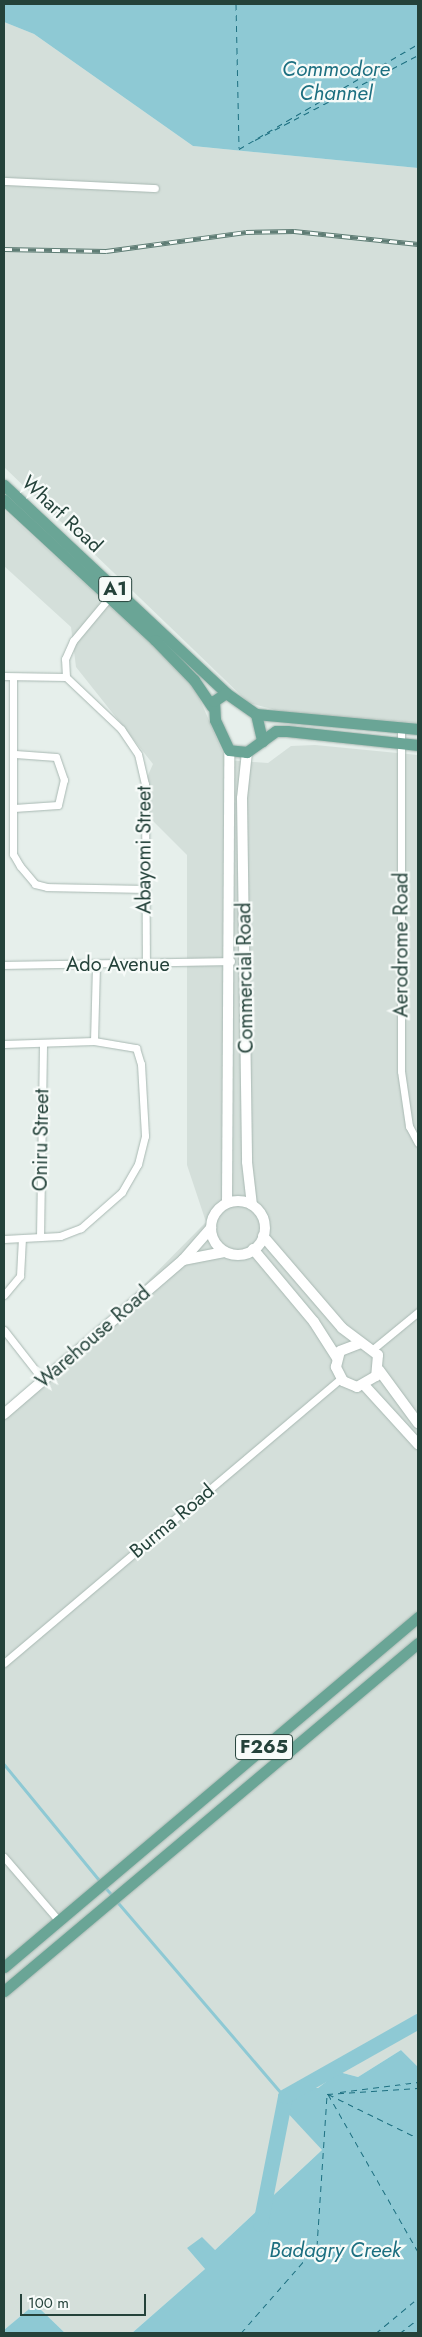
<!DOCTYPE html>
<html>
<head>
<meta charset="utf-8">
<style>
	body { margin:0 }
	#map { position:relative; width:422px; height:2337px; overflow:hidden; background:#e6efeb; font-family:Jost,sans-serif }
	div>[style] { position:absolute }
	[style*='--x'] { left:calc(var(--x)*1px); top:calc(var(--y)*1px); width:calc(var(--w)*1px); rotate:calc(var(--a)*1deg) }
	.built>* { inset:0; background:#d4dfda }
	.water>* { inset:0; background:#8ec9d4 }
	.stream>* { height:2.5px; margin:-1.25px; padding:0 1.25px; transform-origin:1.25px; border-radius:1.25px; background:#8ec9d4 }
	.river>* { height:15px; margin:-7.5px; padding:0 7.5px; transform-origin:7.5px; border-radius:7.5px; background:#8ec9d4 }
	.ferry>* { height:1px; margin-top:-0.5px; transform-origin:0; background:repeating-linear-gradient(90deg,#1c6f80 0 6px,transparent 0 11px) }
	.roads { filter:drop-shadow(0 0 1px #a8b8b2) drop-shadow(0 0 1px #a8b8b2) }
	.minor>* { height:7px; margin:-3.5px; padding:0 3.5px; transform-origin:3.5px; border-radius:3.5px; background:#fff }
	.secondary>* { height:10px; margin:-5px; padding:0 5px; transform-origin:5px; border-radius:5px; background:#fff }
	.secondary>.ring { margin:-5px; padding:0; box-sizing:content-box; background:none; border:10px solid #fff; border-radius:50% }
	.primary>* { height:11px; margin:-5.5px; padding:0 5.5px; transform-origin:5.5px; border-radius:5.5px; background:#6aa596 }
	.rail>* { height:4.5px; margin-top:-2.25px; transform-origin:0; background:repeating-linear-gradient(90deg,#f7fbf9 0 8px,#5f7d75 0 16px); box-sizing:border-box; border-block:1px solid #5f7d75 }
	span { translate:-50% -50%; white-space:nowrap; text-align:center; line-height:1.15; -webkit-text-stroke:4.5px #f7fbf9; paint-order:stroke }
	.shield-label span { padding:1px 4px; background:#f7fbf9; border:1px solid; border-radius:4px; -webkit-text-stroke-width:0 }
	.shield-label { font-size:19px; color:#24423a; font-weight:700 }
	.street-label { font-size:20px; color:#24423a }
	.water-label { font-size:21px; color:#1c6f80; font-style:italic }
	.frame { position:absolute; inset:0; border:5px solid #24423a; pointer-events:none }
	.scale { position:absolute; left:20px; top:2294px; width:126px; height:22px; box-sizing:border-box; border:2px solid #24423a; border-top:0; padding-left:6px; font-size:15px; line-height:18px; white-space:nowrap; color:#24423a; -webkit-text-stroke:4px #f7fbf9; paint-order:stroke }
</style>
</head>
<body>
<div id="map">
	<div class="built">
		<div style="clip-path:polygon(4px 22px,34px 34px,193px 146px,418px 168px,418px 723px,283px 712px,249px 703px,4px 467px)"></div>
		<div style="clip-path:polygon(4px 510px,192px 681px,226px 760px,268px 763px,291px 746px,315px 745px,418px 755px,418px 2067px,401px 2050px,358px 2077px,339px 2072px,318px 2088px,293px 2086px,278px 2100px,322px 2150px,215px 2250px,187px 2248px,205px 2269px,132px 2333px,65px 2333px,35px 2304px,4px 2330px,4px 1408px,131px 1298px,206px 1222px,187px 1165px,187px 855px,142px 810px,145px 782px,153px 764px,76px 667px,71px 627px,4px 566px)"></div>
	</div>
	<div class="water">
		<div style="clip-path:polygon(4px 4px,418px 4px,418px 168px,193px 146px,34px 34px,4px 22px)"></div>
		<div style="clip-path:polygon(401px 2050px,418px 2067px,418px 2333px,132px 2333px,205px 2269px,187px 2248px,202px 2237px,215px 2250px,322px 2150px,284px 2109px,278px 2100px,281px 2094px,293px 2086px,318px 2088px,339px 2072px,358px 2077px)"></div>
		<div style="clip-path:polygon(35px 2304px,65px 2333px,4px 2333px,4px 2330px)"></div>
	</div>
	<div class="stream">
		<div style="--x:4;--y:1764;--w:151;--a:50.6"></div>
		<div style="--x:105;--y:1887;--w:12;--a:48"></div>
		<div style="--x:116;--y:1900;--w:257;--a:49.4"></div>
	</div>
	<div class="river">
		<div style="--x:260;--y:2224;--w:130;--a:-78.9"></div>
		<div style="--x:285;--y:2096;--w:153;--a:-29.4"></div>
	</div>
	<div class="ferry">
		<div style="--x:236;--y:4;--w:144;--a:88.8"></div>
		<div style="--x:255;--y:140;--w:184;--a:-27.5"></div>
		<div style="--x:239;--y:149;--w:208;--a:-30.4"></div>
		<div style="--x:340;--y:2092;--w:79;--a:-7.3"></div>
		<div style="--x:328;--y:2094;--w:182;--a:60.3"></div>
		<div style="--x:328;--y:2094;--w:100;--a:26.1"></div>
		<div style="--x:241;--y:2333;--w:116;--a:-48.9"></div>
		<div style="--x:317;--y:2246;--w:152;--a:-86.2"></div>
		<div style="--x:327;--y:2094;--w:91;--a:-3.8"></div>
		<div style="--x:376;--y:2333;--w:55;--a:-39.8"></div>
		<div style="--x:400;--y:2333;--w:23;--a:-38"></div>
	</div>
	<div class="roads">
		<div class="minor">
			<div style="--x:4;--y:181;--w:151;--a:2.7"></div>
			<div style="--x:4;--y:676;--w:62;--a:0.9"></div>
			<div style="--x:66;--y:677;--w:76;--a:43.4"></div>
			<div style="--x:121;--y:729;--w:30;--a:56"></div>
			<div style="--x:138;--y:754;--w:31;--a:77"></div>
			<div style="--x:145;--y:784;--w:181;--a:89.7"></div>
			<div style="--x:13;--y:677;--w:177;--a:90"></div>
			<div style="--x:13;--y:854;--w:14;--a:60"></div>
			<div style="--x:20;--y:866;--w:23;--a:50"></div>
			<div style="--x:35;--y:884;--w:12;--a:14"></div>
			<div style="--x:47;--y:887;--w:96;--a:1.2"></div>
			<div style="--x:66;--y:677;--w:18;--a:-93"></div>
			<div style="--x:65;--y:659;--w:20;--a:-66"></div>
			<div style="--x:73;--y:641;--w:55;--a:-50.2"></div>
			<div style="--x:401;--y:728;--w:343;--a:90"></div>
			<div style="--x:401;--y:1071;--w:56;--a:81.7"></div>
			<div style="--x:409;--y:1126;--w:19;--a:62"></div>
			<div style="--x:14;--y:808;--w:44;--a:-3.9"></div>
			<div style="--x:58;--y:805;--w:26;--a:-77"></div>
			<div style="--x:64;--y:780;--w:24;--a:-109"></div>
			<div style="--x:56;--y:757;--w:41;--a:-175.8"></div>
			<div style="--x:4;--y:965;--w:227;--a:-1"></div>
			<div style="--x:94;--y:1041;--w:77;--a:-88.5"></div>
			<div style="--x:4;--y:1044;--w:90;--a:-1.9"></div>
			<div style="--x:94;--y:1041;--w:43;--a:9.5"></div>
			<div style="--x:136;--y:1048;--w:17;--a:73"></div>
			<div style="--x:141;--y:1064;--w:72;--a:86.8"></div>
			<div style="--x:145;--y:1136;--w:29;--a:104"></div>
			<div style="--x:138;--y:1164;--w:32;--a:120"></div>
			<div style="--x:122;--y:1192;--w:55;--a:138.7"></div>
			<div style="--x:81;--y:1228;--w:22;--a:159"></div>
			<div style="--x:60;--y:1236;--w:56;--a:176.9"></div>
			<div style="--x:40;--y:1237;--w:193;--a:-89.1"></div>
			<div style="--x:4;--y:1295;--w:25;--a:-50"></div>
			<div style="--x:20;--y:1276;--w:36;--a:-87"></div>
			<div style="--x:4;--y:1330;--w:63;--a:52"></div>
			<div style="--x:373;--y:1349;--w:58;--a:-39.4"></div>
			<div style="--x:4;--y:1663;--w:441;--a:-40.2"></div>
			<div style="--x:4;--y:1857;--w:84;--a:49.3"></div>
		</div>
		<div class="secondary">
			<div style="--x:247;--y:752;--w:46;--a:96.2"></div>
			<div style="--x:242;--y:798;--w:364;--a:89.2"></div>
			<div style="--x:247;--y:1162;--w:43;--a:83.4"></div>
			<div class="ring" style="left:211px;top:1201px;width:44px;height:44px"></div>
			<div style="--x:227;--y:1203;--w:453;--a:-89.7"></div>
			<div style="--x:263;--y:1236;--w:121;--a:49.3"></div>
			<div style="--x:342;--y:1328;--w:45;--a:36.9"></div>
			<div style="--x:378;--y:1355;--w:21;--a:95"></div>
			<div style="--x:376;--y:1376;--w:22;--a:150"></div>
			<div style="--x:357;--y:1387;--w:15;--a:-157"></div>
			<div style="--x:343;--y:1381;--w:16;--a:-117"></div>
			<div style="--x:336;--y:1367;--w:16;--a:-76"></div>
			<div style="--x:340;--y:1351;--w:22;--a:-21"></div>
			<div style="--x:253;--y:1249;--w:95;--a:50.1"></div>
			<div style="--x:314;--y:1322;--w:43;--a:57.4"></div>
			<div style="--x:183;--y:1260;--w:42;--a:-11"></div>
			<div style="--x:379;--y:1370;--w:66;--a:53.7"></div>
			<div style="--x:365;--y:1386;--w:79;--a:47.6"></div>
			<div style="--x:4;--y:1414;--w:236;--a:-40.7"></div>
			<div style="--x:183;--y:1260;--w:43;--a:-48.8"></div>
		</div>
		<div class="primary">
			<div style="--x:4;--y:485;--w:304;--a:43.1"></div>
			<div style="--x:4;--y:500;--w:206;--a:42.8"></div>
			<div style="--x:155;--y:640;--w:56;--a:45.7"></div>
			<div style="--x:194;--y:680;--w:32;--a:56"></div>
			<div style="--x:226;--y:693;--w:37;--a:35"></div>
			<div style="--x:256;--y:714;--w:28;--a:77"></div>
			<div style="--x:262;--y:741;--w:19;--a:144"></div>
			<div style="--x:247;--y:752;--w:18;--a:-174"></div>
			<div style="--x:229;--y:750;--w:33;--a:-115"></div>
			<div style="--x:215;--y:720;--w:19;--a:-93"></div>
			<div style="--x:214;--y:701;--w:14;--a:-34"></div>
			<div style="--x:256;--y:714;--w:163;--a:5.3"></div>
			<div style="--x:262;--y:741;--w:17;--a:-36"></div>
			<div style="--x:276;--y:731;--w:11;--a:0"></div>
			<div style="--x:287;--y:731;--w:132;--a:6.1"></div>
			<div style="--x:4;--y:1967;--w:542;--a:-40.21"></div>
			<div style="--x:4;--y:1991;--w:541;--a:-40.05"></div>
		</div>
	</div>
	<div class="rail">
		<div style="--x:4;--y:249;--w:102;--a:1.1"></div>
		<div style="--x:106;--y:251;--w:141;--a:-7.7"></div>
		<div style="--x:246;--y:232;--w:48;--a:-1.2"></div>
		<div style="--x:294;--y:231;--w:125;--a:6"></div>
	</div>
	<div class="shield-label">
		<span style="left:115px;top:589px">A1</span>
		<span style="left:264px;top:1747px">F265</span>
	</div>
	<div class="street-label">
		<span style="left:62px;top:514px;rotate:43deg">Wharf Road</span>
		<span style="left:144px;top:850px;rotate:-90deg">Abayomi Street</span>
		<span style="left:401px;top:945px;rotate:-90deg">Aerodrome Road</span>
		<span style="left:118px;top:964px">Ado Avenue</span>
		<span style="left:245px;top:978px;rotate:-91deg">Commercial Road</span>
		<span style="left:41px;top:1140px;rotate:-89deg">Oniru Street</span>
		<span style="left:93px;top:1337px;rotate:-41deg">Warehouse Road</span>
		<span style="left:172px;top:1521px;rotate:-40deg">Burma Road</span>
	</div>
	<div class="water-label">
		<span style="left:336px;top:81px">Commodore<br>Channel</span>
		<span style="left:335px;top:2250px">Badagry Creek</span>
	</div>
	<div class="frame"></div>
	<div class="scale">100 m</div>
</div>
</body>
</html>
